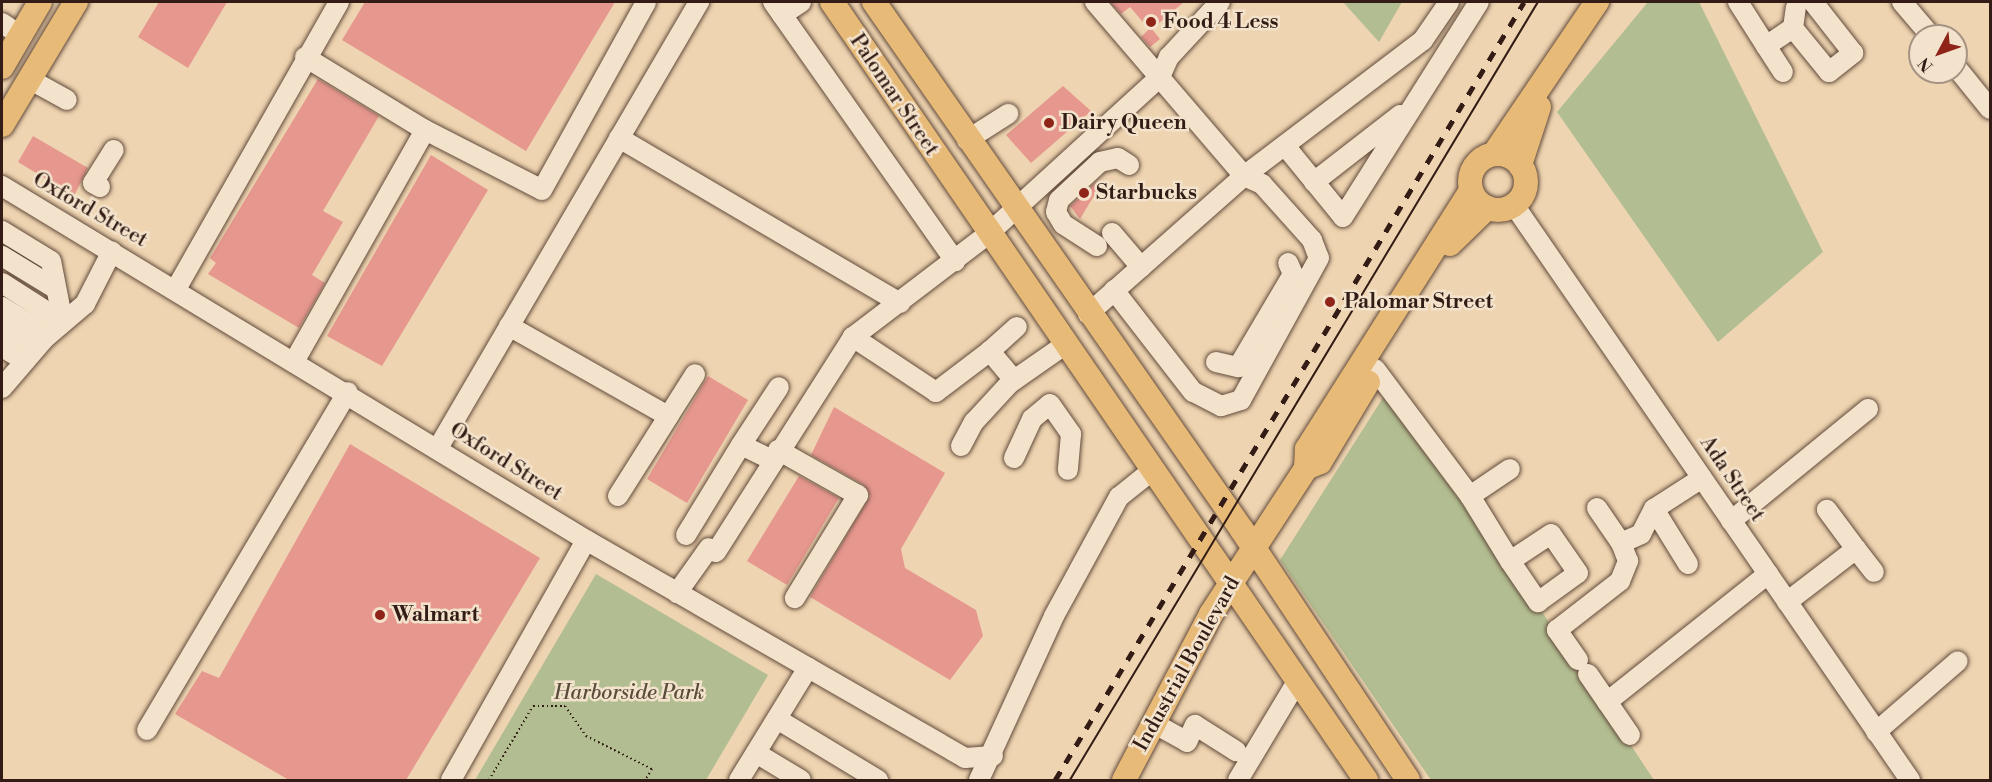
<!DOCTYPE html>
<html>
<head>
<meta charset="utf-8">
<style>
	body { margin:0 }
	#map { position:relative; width:1992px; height:782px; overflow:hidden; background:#eed4b0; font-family:"Libre Bodoni",serif }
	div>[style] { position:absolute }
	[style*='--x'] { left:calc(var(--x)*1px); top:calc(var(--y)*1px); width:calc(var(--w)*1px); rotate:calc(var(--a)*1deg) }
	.green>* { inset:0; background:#b2be91 }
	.building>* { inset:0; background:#e6978e }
	.path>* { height:2px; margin-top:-1px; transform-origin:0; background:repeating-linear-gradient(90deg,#321c15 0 1.5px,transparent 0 4.5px) }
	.roads { filter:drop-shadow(0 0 2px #614a3c) drop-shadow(0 0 2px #614a3c) }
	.minor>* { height:20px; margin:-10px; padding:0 10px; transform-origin:10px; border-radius:10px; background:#f4e3cc }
	.major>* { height:24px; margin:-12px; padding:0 12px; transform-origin:12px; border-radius:12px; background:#e7ba78 }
	.major>.ring { margin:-12px; padding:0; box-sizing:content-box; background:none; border:24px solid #e7ba78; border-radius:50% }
	.tram>* { height:1.5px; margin:-0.75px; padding:0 0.75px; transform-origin:0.75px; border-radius:0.75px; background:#321c15 }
	.rail>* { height:4.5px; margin-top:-2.25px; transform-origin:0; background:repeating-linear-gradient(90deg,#321c15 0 10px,transparent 0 20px) }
	.dots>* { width:16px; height:16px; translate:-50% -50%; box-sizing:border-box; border:3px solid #f4e3cc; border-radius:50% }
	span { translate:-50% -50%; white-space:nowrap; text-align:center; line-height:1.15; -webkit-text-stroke:5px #f4e3cc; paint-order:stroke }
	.poi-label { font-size:21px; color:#321c15; font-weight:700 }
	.left { translate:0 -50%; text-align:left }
	.street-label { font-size:21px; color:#321c15 }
	.park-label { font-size:21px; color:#584d3a; font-style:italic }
	.frame { position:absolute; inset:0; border:3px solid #321c15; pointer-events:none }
	.north { position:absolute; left:1908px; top:24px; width:60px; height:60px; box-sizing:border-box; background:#f4e3cc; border:2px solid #a69383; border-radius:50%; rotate:229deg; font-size:16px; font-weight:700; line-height:24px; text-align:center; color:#321c15 }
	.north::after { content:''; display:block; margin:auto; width:21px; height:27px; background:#8f2418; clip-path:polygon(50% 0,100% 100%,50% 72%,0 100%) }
</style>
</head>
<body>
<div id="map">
	<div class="green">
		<div style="clip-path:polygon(1343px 2px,1402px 2px,1379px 42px)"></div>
		<div style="clip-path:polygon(1648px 2px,1699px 2px,1823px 252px,1718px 342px,1557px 112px)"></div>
		<div style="clip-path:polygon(1391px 385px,1654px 780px,1431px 780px,1280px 560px)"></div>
		<div style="clip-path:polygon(596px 574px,768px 675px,706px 780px,475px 780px)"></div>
	</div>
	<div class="building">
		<div style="clip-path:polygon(159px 2px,227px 2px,188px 68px,138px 37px)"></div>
		<div style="clip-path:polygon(365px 2px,615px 2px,526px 151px,342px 40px)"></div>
		<div style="clip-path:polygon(1110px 2px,1184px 2px,1152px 29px,1160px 39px,1150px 47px,1141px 37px,1149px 29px,1130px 7px,1121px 14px)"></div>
		<div style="clip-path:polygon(318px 79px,379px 116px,323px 211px,343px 222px,312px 275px,325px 283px,299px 328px,208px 274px,216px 263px,210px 258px)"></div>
		<div style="clip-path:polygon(1063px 86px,1091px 111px,1031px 163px,1006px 135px)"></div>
		<div style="clip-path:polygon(33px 136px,88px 168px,74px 196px,18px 162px)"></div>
		<div style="clip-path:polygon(431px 155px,488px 190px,382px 366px,327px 336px)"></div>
		<div style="clip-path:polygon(1097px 181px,1101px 184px,1080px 219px,1070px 206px)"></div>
		<div style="clip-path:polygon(708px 376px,748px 400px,687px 503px,647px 479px)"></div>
		<div style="clip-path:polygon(834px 407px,945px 473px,901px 549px,905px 568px,976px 610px,983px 636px,950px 680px,810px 597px,870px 496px,864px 485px,811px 455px)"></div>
		<div style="clip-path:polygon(350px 444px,540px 558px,406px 780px,289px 780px,175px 714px,202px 671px,219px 678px)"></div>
		<div style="clip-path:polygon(799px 476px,839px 498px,787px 585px,747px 561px)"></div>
	</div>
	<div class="path">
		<div style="--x:489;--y:780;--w:86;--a:-59.3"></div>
		<div style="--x:533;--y:706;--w:32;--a:0"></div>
		<div style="--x:565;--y:706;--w:37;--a:55"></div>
		<div style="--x:586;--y:736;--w:74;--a:26.6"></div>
		<div style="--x:652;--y:769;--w:13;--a:122"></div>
	</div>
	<div class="roads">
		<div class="minor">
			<div style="--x:773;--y:2;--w:317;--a:54.9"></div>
			<div style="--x:1095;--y:2;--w:229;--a:49.4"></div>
			<div style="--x:1244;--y:176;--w:20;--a:24"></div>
			<div style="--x:1262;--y:184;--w:75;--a:48.2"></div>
			<div style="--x:1312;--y:240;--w:19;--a:69"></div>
			<div style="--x:1319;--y:258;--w:162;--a:118.8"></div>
			<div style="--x:1241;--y:400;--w:21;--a:163"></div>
			<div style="--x:1221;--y:406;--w:31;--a:-153"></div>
			<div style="--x:1193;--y:392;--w:129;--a:-127.8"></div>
			<div style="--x:1738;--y:2;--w:52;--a:57.5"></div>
			<div style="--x:1766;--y:46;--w:32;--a:-34"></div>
			<div style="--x:1793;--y:28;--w:57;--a:50.7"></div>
			<div style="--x:1829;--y:72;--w:31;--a:-38"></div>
			<div style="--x:1853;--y:53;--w:65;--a:-128.1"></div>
			<div style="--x:1902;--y:2;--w:45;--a:49.5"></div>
			<div style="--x:782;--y:15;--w:23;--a:-34"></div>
			<div style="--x:2;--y:23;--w:22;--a:34"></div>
			<div style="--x:1793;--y:28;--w:21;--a:-82"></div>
			<div style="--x:1766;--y:46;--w:31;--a:57"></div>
			<div style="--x:305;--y:57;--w:140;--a:31.3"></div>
			<div style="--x:425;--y:130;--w:131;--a:27.1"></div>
			<div style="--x:542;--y:190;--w:215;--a:-61"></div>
			<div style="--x:1956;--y:67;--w:54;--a:51"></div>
			<div style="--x:29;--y:79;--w:43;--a:28.9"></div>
			<div style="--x:619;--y:138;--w:326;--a:30.4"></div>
			<div style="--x:967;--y:140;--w:49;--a:-32.4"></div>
			<div style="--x:1286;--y:147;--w:90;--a:50.8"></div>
			<div style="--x:1343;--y:217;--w:254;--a:-57.7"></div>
			<div style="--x:1314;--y:182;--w:109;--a:-37.9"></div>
			<div style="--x:2;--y:186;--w:683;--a:31.22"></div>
			<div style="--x:586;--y:540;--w:437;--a:29.9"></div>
			<div style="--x:965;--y:758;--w:28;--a:-4"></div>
			<div style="--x:100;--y:187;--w:8;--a:-150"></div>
			<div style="--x:93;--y:183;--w:39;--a:-58"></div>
			<div style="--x:1514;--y:205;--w:698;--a:55.44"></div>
			<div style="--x:2;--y:231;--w:57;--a:31.5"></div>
			<div style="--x:51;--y:261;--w:62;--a:78.9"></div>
			<div style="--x:1112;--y:233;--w:45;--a:49.5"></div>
			<div style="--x:1097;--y:246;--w:40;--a:-147.1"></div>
			<div style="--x:1063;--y:224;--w:14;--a:-120"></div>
			<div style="--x:1056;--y:212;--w:12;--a:-76"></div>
			<div style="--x:1059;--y:200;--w:56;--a:-42.8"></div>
			<div style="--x:1100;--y:162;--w:18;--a:-13"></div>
			<div style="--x:1118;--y:158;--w:13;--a:32"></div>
			<div style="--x:2;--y:256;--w:63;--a:31.4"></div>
			<div style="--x:2;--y:283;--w:72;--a:32.6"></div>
			<div style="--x:176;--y:289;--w:330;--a:-60.4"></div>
			<div style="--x:2;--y:307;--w:54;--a:31.3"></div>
			<div style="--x:1088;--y:314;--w:208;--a:-41.5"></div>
			<div style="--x:1244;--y:176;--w:225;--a:-37.2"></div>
			<div style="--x:1423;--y:40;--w:46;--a:-55.6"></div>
			<div style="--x:2;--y:325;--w:41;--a:31"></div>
			<div style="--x:509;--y:326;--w:183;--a:29.5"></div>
			<div style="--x:2;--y:347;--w:26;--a:31"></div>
			<div style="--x:990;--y:351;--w:68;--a:142.8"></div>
			<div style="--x:936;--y:392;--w:100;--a:-146.5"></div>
			<div style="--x:853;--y:337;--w:170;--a:-37.3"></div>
			<div style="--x:988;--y:234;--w:233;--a:-42.4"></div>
			<div style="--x:1160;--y:77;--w:22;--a:-66"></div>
			<div style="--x:1169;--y:57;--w:75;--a:-47.2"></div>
			<div style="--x:295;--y:360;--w:264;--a:-60.5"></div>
			<div style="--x:1216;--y:362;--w:23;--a:13"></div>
			<div style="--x:1238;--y:367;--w:108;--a:-59.4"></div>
			<div style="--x:1293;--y:274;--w:12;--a:-114"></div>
			<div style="--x:1375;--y:369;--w:159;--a:53.2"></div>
			<div style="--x:1470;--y:496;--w:76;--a:58.4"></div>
			<div style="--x:1510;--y:561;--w:50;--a:55.7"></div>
			<div style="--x:1538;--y:602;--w:49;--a:-35.9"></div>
			<div style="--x:1578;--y:573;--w:47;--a:-124.7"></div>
			<div style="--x:1551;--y:534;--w:49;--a:146.6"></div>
			<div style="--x:1014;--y:380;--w:38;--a:-130"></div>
			<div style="--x:990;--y:351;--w:36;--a:-42"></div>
			<div style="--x:2;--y:388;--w:65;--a:-49.4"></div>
			<div style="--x:44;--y:339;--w:54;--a:-40.5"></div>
			<div style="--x:85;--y:304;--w:59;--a:-63"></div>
			<div style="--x:961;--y:446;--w:27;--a:-62"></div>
			<div style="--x:974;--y:422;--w:53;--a:-47.3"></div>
			<div style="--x:1010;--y:383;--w:68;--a:-34.9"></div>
			<div style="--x:438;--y:448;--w:517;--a:-59.66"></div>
			<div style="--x:778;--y:450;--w:92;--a:29.4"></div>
			<div style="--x:858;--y:495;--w:121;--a:121.5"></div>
			<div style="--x:1014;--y:458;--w:43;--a:-65.2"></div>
			<div style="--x:1032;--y:419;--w:23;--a:-40"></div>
			<div style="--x:1050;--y:404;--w:37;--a:55"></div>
			<div style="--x:1071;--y:434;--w:36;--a:95"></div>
			<div style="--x:772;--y:460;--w:34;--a:-154"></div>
			<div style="--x:741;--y:445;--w:69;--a:-56.8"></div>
			<div style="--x:618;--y:496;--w:144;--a:-57.7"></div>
			<div style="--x:1470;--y:496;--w:48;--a:-34"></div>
			<div style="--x:1597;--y:508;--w:42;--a:55.6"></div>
			<div style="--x:1621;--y:543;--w:22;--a:-24"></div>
			<div style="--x:1641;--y:534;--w:28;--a:-63"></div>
			<div style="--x:1731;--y:521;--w:177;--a:-39.3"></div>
			<div style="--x:686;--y:535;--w:105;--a:-58.6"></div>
			<div style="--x:1856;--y:549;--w:29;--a:52"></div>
			<div style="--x:716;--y:552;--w:255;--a:-57.5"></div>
			<div style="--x:1688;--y:564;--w:65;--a:-121.7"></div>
			<div style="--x:1654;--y:509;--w:57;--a:-32.9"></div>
			<div style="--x:677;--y:593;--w:55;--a:-54.6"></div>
			<div style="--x:1787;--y:602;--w:87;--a:-37.5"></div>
			<div style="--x:1856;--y:549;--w:49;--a:-126.6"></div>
			<div style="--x:1578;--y:660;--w:37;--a:-125"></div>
			<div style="--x:1557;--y:630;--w:80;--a:-37.9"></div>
			<div style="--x:1620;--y:581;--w:22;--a:-68"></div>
			<div style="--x:1628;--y:561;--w:19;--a:-111"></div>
			<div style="--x:1588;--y:674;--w:74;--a:55.5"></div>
			<div style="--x:1607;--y:702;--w:206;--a:-38.5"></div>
			<div style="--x:777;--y:719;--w:118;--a:31.1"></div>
			<div style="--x:1164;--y:729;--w:26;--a:29"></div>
			<div style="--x:1187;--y:742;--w:19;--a:-65"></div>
			<div style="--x:1195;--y:725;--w:49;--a:32.4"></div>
			<div style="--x:147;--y:730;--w:393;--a:-59.3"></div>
			<div style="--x:1876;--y:732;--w:108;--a:-40.9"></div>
			<div style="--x:756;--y:753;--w:52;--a:31"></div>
			<div style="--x:451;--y:780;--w:275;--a:-60.6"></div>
			<div style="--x:739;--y:780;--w:132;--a:-58.4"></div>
			<div style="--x:979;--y:780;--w:180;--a:-65.4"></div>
			<div style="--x:1054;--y:616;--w:136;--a:-61.4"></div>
			<div style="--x:1119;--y:497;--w:45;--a:-38.7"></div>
			<div style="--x:1238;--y:780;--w:117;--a:-59"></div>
		</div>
		<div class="major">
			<div style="--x:832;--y:2;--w:944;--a:55.54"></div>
			<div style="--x:874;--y:2;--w:644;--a:55.12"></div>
			<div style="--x:1242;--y:530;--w:300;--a:56.4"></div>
			<div style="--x:2;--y:67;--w:75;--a:-59.7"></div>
			<div style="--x:2;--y:125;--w:144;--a:-59"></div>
			<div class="ring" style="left:1470px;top:154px;width:32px;height:32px"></div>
			<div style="--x:1494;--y:154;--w:184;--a:-55.9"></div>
			<div style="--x:1520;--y:165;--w:61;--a:-71.9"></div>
			<div style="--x:1450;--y:244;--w:52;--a:-44.2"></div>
			<div style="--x:1306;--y:468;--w:15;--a:-23"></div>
			<div style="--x:1320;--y:462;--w:93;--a:-59"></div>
			<div style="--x:1124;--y:780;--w:187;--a:-62.3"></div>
			<div style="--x:1211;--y:614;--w:174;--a:-56.9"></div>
			<div style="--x:1306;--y:468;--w:19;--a:-87"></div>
			<div style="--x:1307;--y:449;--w:306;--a:-57.6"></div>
		</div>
	</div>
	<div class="tram">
		<div style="--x:1070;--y:780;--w:908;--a:-58.97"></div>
	</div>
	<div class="rail">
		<div style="--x:1055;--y:780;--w:908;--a:-58.92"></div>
	</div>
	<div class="dots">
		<div style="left:1151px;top:22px;background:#8f2418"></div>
		<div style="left:1049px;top:123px;background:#8f2418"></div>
		<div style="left:1084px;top:193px;background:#8f2418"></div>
		<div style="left:1330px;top:302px;background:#8f2418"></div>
		<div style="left:380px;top:615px;background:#8f2418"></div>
	</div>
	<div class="poi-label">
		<span class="left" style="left:1163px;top:22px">Food 4 Less</span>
		<span class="left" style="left:1061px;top:123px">Dairy Queen</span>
		<span class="left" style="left:1096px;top:193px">Starbucks</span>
		<span class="left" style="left:1344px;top:302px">Palomar Street</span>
		<span class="left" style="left:392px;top:615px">Walmart</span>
	</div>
	<div class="street-label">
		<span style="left:894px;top:95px;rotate:56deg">Palomar Street</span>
		<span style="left:90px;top:210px;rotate:30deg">Oxford Street</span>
		<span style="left:506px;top:462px;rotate:32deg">Oxford Street</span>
		<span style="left:1732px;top:479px;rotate:56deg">Ada Street</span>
		<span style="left:1187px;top:664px;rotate:-61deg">Industrial Boulevard</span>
	</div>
	<div class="park-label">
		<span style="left:629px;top:693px">Harborside Park</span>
	</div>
	<div class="frame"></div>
	<div class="north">N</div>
</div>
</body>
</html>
